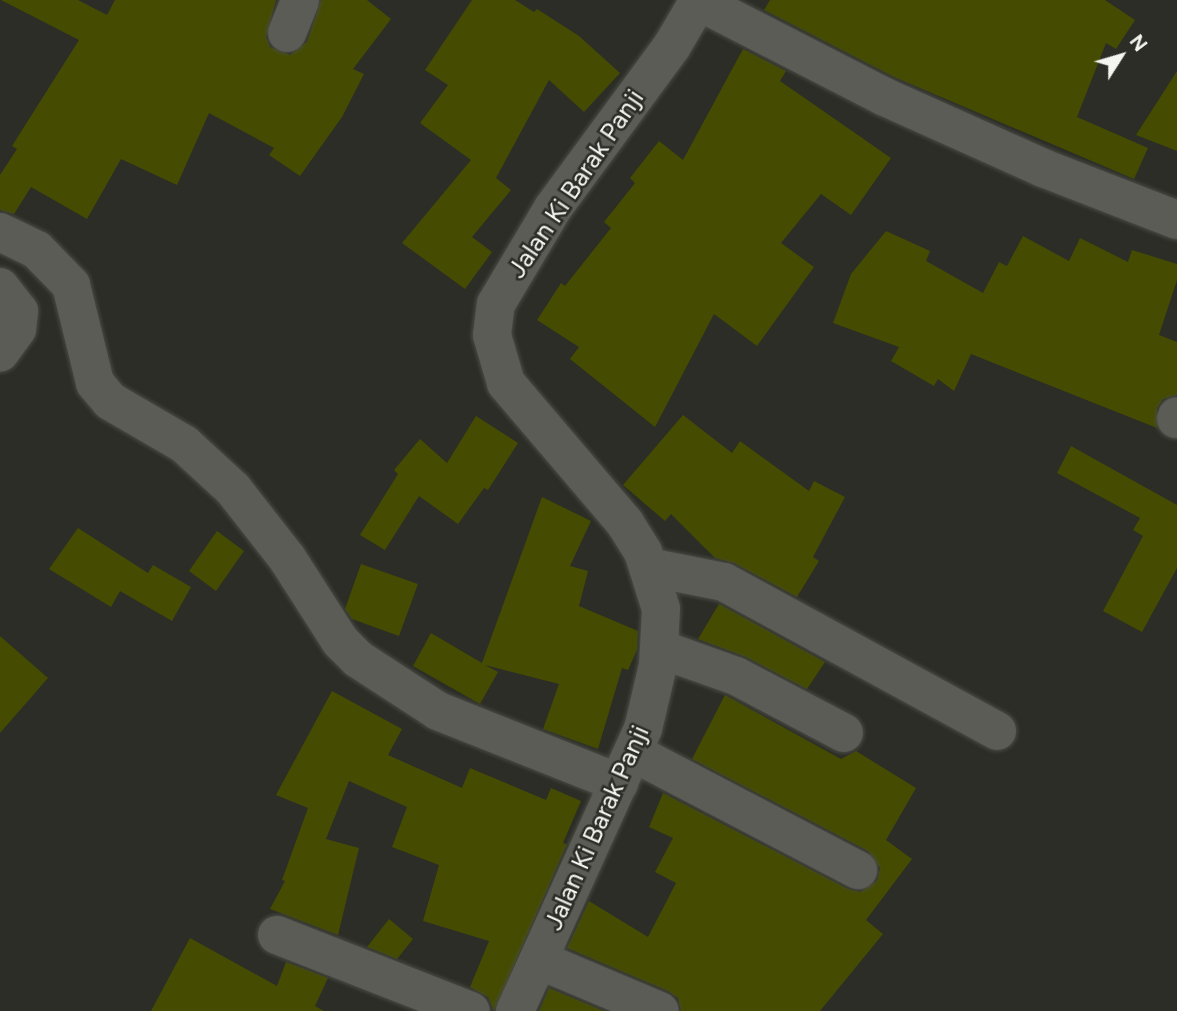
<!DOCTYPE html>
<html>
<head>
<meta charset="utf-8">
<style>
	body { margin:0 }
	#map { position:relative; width:1177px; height:1011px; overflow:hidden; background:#2b2d26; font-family:Figtree,sans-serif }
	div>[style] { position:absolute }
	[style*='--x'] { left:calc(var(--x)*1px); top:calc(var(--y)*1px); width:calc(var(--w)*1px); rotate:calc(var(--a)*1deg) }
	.building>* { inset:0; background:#454c01 }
	.roads { filter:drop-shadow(0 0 2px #4a4b45) drop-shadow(0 0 2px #4a4b45) }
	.street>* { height:38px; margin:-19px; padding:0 19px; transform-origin:19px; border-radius:19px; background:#5b5c55 }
	.secondary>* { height:38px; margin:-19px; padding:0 19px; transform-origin:19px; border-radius:19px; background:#5b5c55 }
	span { translate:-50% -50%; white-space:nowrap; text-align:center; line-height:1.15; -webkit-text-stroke:5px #2b2d26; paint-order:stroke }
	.street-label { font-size:26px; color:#f4f5f0 }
	.north { position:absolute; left:1086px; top:21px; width:70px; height:70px; -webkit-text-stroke:5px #2b2d26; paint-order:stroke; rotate:53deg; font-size:19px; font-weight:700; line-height:28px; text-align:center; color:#f4f5f0 }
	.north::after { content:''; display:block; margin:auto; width:24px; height:32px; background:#f4f5f0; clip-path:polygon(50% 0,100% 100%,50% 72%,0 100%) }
</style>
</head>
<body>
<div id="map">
	<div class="building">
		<div style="clip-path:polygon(1px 0,78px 0,107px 15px,115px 0,276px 0,266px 37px,270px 47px,290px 55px,307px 42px,321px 0,367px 0,391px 19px,353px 69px,364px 74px,342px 117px,300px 176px,269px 155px,274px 148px,209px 113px,177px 185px,121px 159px,87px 219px,31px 187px,14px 214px,0 210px,0 175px,17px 149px,12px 146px,79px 40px)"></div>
		<div style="clip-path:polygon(472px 0,515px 0,534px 12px,537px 9px,579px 36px,620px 73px,584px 112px,549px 80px,496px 178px,511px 190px,472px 237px,492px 252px,465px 289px,402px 243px,471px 160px,420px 123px,448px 85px,425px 70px)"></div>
		<div style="clip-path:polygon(770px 0,1105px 0,1135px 20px,1116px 49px,1106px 43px,1077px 117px,1148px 148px,1134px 179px,894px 77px,764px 10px)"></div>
		<div style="clip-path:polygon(743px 49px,786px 71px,780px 81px,891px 158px,851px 215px,821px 194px,781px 243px,814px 267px,757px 346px,714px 314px,655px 427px,570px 359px,579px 347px,537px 320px,561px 283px,565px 286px,611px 228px,604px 222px,635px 183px,630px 178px,659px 141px,683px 160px)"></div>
		<div style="clip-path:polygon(1177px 71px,1177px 151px,1136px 135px)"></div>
		<div style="clip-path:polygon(886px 231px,930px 251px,926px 261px,983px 293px,999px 262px,1007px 266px,1023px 236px,1069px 261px,1080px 238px,1128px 262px,1132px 250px,1177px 264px,1177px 280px,1159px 335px,1177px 342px,1177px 395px,1163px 399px,1157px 408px,1157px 428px,971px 354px,954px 391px,938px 379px,934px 386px,891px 361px,899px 347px,833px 323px,851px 274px)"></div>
		<div style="clip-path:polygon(683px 415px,732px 453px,740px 441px,809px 491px,814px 481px,845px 497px,813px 557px,819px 561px,797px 597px,734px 563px,715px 558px,671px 514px,665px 521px,623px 485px)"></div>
		<div style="clip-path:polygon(476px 416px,518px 443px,488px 490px,484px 488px,458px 524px,419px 496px,385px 550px,360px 535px,398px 474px,394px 470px,420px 439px,447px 463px)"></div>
		<div style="clip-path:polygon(1071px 446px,1177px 505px,1177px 568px,1142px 632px,1103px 611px,1143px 536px,1133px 530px,1140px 518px,1057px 473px)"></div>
		<div style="clip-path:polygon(542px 497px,591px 521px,570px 566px,588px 571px,579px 606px,638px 631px,637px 650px,628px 670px,622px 668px,598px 749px,543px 729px,559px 684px,485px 665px,498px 672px,480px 704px,413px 666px,431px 633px,482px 663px)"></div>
		<div style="clip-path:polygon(78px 528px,148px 573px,153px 565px,191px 587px,172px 621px,120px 591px,111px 607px,49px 569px)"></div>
		<div style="clip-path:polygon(217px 531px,244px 551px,216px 591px,189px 571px)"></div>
		<div style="clip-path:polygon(361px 564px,418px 584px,399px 636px,352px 619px,345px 609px)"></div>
		<div style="clip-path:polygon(719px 604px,825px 662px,807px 689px,746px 657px,698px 639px)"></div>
		<div style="clip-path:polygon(0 636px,48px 678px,0 733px)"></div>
		<div style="clip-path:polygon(332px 691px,402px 729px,388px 755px,462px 788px,470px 768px,546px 800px,551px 788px,581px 801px,563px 843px,567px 844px,494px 1011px,488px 997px,470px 987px,489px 941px,423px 921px,439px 865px,392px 847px,407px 807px,349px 781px,326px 839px,359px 848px,338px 935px,270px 909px,285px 881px,282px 880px,308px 808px,276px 795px)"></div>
		<div style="clip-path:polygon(725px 695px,841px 759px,856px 751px,916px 788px,886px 840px,912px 859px,866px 920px,883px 934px,820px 1011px,681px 1011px,678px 998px,668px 991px,567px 948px,589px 901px,648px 937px,676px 883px,655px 872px,673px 838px,649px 827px,663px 793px,848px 889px,860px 892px,877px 881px,880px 868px,868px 851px,692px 759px)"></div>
		<div style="clip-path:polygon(389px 919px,413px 939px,397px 959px,367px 947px)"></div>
		<div style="clip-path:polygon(190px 938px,277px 986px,286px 962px,328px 978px,315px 1006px,324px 1011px,151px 1011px)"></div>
		<div style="clip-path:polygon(549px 988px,604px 1011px,539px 1011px)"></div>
	</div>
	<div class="roads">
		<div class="street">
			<div style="--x:287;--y:33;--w:35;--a:-68"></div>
			<div style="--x:0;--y:232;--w:41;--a:25.9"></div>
			<div style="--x:37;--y:250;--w:49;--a:45.8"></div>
			<div style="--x:71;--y:285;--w:101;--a:76.2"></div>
			<div style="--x:95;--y:383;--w:23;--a:50"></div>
			<div style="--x:110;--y:401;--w:86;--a:30.2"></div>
			<div style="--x:184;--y:444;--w:67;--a:42.6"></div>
			<div style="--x:233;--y:489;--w:88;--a:52"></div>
			<div style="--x:287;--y:558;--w:98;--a:57.4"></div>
			<div style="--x:340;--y:641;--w:25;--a:45"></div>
			<div style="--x:358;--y:659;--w:95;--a:33"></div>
			<div style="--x:438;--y:711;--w:195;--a:21.7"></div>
			<div style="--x:0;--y:287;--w:31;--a:52"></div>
			<div style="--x:19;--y:311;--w:18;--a:96"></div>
			<div style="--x:17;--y:329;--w:29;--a:126"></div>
			<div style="--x:1176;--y:419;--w:3;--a:-72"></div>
			<div style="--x:649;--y:567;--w:76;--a:11.3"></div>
			<div style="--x:724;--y:582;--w:311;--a:28.6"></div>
			<div style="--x:660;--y:649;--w:81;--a:19.6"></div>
			<div style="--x:736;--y:676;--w:122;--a:27.8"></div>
			<div style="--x:634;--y:753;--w:253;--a:27.6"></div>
			<div style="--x:277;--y:935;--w:208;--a:21.4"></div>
			<div style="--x:539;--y:960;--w:131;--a:22.9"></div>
		</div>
		<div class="secondary">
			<div style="--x:698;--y:1;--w:210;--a:27.2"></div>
			<div style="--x:885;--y:97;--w:173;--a:24.2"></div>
			<div style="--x:1043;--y:168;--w:144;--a:21.2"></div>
			<div style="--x:515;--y:1011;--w:310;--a:-65.6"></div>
			<div style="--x:643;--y:729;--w:66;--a:-76.8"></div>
			<div style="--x:658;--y:665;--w:56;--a:-86.9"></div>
			<div style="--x:661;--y:609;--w:60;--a:-107.5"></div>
			<div style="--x:643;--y:552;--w:34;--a:-122"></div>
			<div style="--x:625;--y:523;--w:184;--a:-130.4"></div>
			<div style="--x:506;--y:383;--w:50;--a:-106.3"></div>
			<div style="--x:492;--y:335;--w:31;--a:-83"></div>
			<div style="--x:496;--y:304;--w:112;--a:-59.3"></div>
			<div style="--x:553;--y:208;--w:201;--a:-53.7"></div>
			<div style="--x:672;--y:46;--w:53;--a:-59.6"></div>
		</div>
	</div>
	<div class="street-label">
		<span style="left:576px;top:184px;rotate:-56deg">Jalan Ki Barak Panji</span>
		<span style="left:597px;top:828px;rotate:-66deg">Jalan Ki Barak Panji</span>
	</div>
	<div class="north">N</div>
</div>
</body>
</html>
